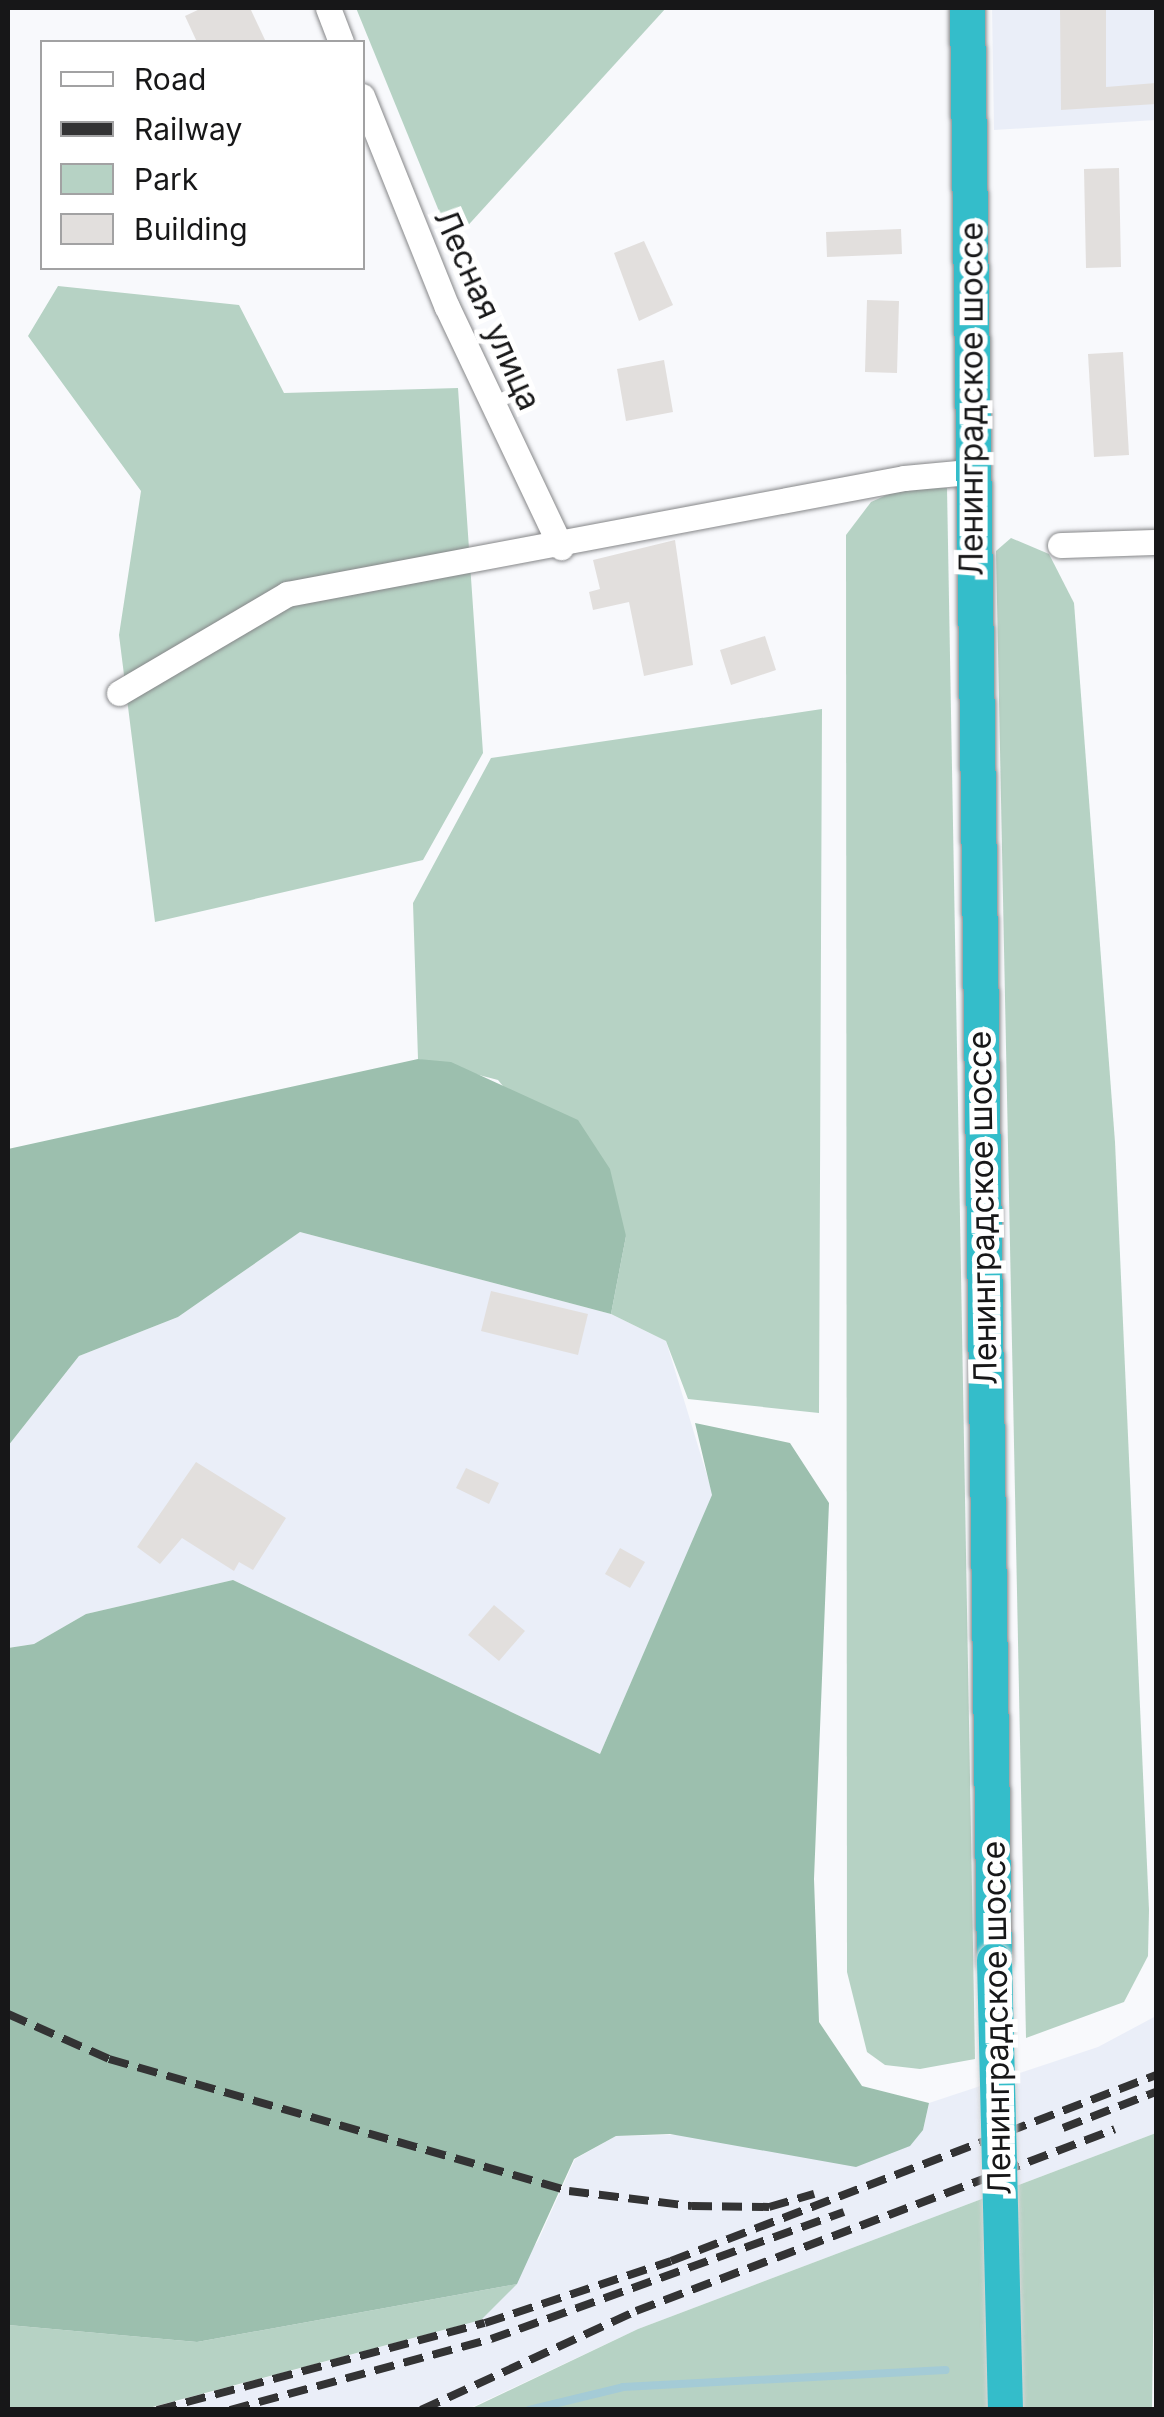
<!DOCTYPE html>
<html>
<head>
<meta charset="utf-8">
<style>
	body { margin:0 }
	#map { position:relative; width:1164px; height:2417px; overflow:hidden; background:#f8f9fc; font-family:Inter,sans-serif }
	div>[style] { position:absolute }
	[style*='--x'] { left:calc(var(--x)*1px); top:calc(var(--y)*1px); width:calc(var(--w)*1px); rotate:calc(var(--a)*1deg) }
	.built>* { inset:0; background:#eaeef8 }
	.green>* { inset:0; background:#b6d2c4 }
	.forest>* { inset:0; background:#9cbfae }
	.stream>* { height:8px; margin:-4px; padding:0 4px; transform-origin:4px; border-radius:4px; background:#a4cbd6 }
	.building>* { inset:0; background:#e2dfdd }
	.roads { filter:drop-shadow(0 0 2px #868789) drop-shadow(0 0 2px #868789) }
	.minor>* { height:25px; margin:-12.5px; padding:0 12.5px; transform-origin:12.5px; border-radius:12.5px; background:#fff }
	.highway>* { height:35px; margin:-17.5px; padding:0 17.5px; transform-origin:17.5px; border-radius:17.5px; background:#34bdca }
	.rail>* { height:8px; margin-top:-4px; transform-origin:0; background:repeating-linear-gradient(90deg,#333334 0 20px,transparent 0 30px) }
	.bridges { filter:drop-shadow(0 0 2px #d5d5d5) drop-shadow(0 0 2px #d5d5d5) }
	.highway-bridge>* { height:35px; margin:-17.5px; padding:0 17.5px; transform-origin:17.5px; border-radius:17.5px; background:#34bdca }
	span { translate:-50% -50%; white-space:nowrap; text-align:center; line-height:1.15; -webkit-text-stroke:10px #fff; paint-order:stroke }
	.street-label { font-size:32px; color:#171718 }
	.frame { position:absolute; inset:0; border:10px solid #171718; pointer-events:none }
	.legend { position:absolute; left:40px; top:40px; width:325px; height:230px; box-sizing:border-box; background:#fff; border:2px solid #a2a2a3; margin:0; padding:12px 18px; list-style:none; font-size:30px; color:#171718 }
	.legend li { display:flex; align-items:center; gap:20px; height:50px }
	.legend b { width:50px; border:2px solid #a2a2a3 }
</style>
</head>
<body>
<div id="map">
	<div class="built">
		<div style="clip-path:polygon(992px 8px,1156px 8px,1156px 120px,994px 130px)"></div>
		<div style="clip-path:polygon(300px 1232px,611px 1314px,666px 1341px,713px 1495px,600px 1754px,233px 1580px,86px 1614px,34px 1644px,8px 1648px,8px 1446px,79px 1356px,178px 1317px)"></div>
		<div style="clip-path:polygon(1156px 2016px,1156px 2133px,638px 2329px,468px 2409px,145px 2410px,481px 2320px,538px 2241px,575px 2159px,616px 2136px,923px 2130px,929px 2103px,1098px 2047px)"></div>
	</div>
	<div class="green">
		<div style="clip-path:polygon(356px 8px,666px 8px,452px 243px)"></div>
		<div style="clip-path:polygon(58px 286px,239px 305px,284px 393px,458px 388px,483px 753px,423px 860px,155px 922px,119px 635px,141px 491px,28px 336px)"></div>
		<div style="clip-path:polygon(947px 488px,975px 2059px,920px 2069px,885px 2065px,867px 2052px,847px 1972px,846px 535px,871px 502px,900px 489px)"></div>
		<div style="clip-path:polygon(1011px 538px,1049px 554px,1074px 603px,1115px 1142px,1149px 1910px,1148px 1956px,1124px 2002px,1026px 2038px,996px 551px)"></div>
		<div style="clip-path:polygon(822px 709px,819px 1413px,688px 1399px,666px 1341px,611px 1314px,626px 1236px,498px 1080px,418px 1059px,413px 903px,491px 758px)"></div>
		<div style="clip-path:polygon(1156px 2133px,1152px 2409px,468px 2410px,638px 2329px)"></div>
		<div style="clip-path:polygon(517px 2284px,481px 2320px,145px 2409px,8px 2410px,8px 2325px,197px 2342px)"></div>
	</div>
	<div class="forest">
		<div style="clip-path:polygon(418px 1059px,451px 1062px,578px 1120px,610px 1169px,626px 1236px,611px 1314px,300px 1232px,178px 1317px,79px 1356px,8px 1446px,8px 1149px)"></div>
		<div style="clip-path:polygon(695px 1423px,790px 1443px,829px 1503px,814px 1879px,819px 2022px,862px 2086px,929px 2103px,923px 2130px,910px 2146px,856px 2167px,670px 2134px,616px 2136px,574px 2159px,517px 2284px,197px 2342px,8px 2325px,8px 1648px,34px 1644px,86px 1614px,233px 1580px,600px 1754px,712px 1495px)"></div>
	</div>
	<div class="stream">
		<div style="--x:529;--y:2410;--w:97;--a:-13.7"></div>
		<div style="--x:623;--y:2387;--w:323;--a:-3"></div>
	</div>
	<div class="building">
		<div style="clip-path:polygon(202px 8px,250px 8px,266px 42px,197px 42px,185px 16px)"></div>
		<div style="clip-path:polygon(1060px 8px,1106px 8px,1106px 87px,1156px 83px,1156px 104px,1061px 110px)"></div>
		<div style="clip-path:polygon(1119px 168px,1121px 267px,1086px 268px,1084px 169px)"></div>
		<div style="clip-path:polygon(901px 229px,902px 254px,827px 257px,826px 232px)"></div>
		<div style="clip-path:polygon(644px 241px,673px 305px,639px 321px,614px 253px)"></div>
		<div style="clip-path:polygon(867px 300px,899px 301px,897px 373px,865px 372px)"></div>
		<div style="clip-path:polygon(1123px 352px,1129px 455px,1094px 457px,1088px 354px)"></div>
		<div style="clip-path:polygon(664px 360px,673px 412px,626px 421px,617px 369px)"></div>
		<div style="clip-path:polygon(675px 540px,693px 665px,644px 676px,629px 602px,593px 610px,589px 592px,600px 589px,593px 560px)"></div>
		<div style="clip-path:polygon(765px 636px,776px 670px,731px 685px,720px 650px)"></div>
		<div style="clip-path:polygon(491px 1291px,588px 1314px,578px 1355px,481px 1331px)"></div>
		<div style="clip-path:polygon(196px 1462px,286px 1518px,253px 1570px,239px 1562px,234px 1571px,182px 1538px,160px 1564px,137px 1547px)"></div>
		<div style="clip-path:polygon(466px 1468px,499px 1483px,489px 1504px,456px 1488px)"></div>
		<div style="clip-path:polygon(620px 1548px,645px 1562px,630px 1588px,605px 1574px)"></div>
		<div style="clip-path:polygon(494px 1605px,525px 1631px,499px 1661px,468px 1635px)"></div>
	</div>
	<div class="roads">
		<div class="minor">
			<div style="--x:328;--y:8;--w:36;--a:69"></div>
			<div style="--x:362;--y:96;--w:227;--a:68.1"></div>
			<div style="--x:447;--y:307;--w:266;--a:64.6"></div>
			<div style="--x:1060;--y:545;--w:96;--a:-1.8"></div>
			<div style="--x:119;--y:693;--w:195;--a:-30.5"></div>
			<div style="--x:287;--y:594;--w:628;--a:-10.65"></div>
			<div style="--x:904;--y:478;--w:65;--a:-5.3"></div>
		</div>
		<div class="highway">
			<div style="--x:967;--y:8;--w:1952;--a:89.21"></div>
		</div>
	</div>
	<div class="rail">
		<div style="--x:8;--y:2014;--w:111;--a:24"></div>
		<div style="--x:109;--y:2059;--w:479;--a:16"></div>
		<div style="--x:569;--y:2191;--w:124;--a:7"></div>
		<div style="--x:692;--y:2206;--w:77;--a:0.7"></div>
		<div style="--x:769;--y:2207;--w:47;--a:-16.1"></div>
		<div style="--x:1063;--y:2128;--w:100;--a:-21.2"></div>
		<div style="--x:157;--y:2410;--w:339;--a:-14.9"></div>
		<div style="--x:485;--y:2323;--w:196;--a:-18.4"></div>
		<div style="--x:671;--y:2261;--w:519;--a:-20.98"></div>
		<div style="--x:230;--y:2410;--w:270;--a:-15.2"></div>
		<div style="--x:491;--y:2339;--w:375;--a:-19.8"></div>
		<div style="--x:421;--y:2410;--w:237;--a:-24.7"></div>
		<div style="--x:636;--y:2311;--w:512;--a:-20.8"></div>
	</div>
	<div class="bridges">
		<div class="highway-bridge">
			<div style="--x:994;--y:1960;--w:450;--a:88.6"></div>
		</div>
	</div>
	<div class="street-label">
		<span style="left:487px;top:310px;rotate:66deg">Лесная улица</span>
		<span style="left:972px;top:399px;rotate:-90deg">Ленинградское шоссе</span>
		<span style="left:983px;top:1208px;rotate:-91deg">Ленинградское шоссе</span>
		<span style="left:997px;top:2018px;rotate:-91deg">Ленинградское шоссе</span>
	</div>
	<div class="frame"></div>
	<ul class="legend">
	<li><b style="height:12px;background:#fff"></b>Road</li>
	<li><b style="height:12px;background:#333334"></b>Railway</li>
	<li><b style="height:28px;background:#b6d2c4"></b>Park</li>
	<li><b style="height:28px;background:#e2dfdd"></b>Building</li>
	</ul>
</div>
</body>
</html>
